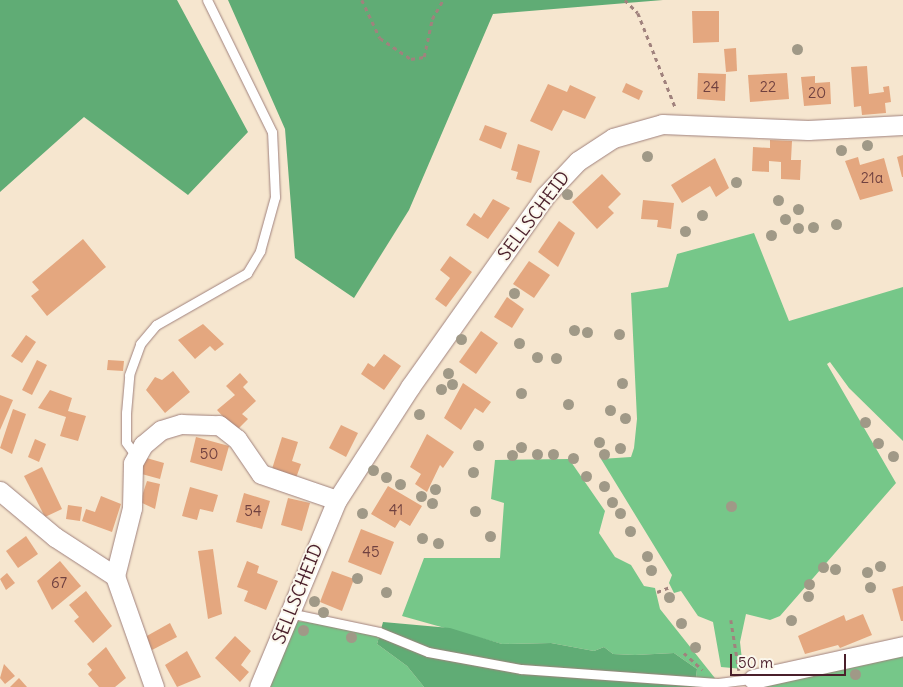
<!DOCTYPE html>
<html>
<head>
<meta charset="utf-8">
<style>
	body { margin:0 }
	#map { position:relative; width:903px; height:687px; overflow:hidden; background:#f6e6cf; font-family:Delius,sans-serif }
	div>[style] { position:absolute }
	[style*='--x'] { left:calc(var(--x)*1px); top:calc(var(--y)*1px); width:calc(var(--w)*1px); rotate:calc(var(--a)*1deg) }
	.green>* { inset:0; background:#76c789 }
	.forest>* { inset:0; background:#60ac75 }
	.building>* { inset:0; background:#e4a77f }
	.path>* { height:2.5px; margin-top:-1.25px; transform-origin:0; background:repeating-linear-gradient(90deg,#a0827d 0 4px,transparent 0 8px) }
	.roads { filter:drop-shadow(0 0 1px #a0827d) drop-shadow(0 0 1px #a0827d) }
	.lane>* { height:9px; margin:-4.5px; padding:0 4.5px; transform-origin:4.5px; border-radius:4.5px; background:#fff }
	.street>* { height:19px; margin:-9.5px; padding:0 9.5px; transform-origin:9.5px; border-radius:9.5px; background:#fff }
	.trees>* { width:11px; height:11px; margin:-5.5px; border-radius:50%; background:#a09987 }
	span { translate:-50% -50%; white-space:nowrap; text-align:center; line-height:1.15; -webkit-text-stroke:4px #fbf7ec; paint-order:stroke }
	.number-label { font-size:15px; color:#704140 }
	.number-label span { -webkit-text-stroke-width:0 }
	.street-label { font-size:18px; color:#4a1f2b }
	.scale { position:absolute; left:730px; top:654px; width:116px; height:22px; box-sizing:border-box; border:2px solid #4a1f2b; border-top:0; padding-left:6px; font-size:15px; line-height:18px; white-space:nowrap; color:#4a1f2b; -webkit-text-stroke:4px #fbf7ec; paint-order:stroke }
</style>
</head>
<body>
<div id="map">
	<div class="green">
		<div style="clip-path:polygon(754px 233px,789px 321px,903px 287px,903px 441px,849px 388px,830px 362px,827px 364px,896px 483px,780px 616px,770px 620px,746px 614px,740px 642px,743px 669px,721px 667px,713px 622px,698px 616px,681px 591px,674px 593px,669px 583px,672px 575px,601px 459px,631px 457px,634px 448px,637px 419px,631px 293px,668px 287px,677px 254px)"></div>
		<div style="clip-path:polygon(569px 459px,605px 511px,599px 533px,615px 557px,631px 565px,644px 586px,655px 588px,660px 609px,722px 687px,695px 687px,697px 669px,674px 653px,635px 655px,613px 654px,604px 647px,594px 651px,551px 643px,502px 644px,402px 616px,424px 558px,500px 558px,504px 503px,491px 499px,495px 460px)"></div>
		<div style="clip-path:polygon(297px 621px,381px 630px,377px 644px,407px 666px,424px 687px,266px 687px)"></div>
		<div style="clip-path:polygon(903px 654px,903px 687px,751px 687px)"></div>
	</div>
	<div class="forest">
		<div style="clip-path:polygon(0 0,177px 0,248px 132px,188px 195px,84px 117px,0 192px)"></div>
		<div style="clip-path:polygon(228px 0,663px 0,493px 14px,409px 210px,354px 298px,295px 258px,285px 129px)"></div>
		<div style="clip-path:polygon(383px 622px,450px 628px,502px 644px,551px 643px,594px 651px,604px 647px,613px 654px,635px 655px,674px 653px,697px 669px,695px 687px,424px 687px,407px 666px,377px 644px)"></div>
	</div>
	<div class="building">
		<div style="clip-path:polygon(692px 11px,719px 11px,719px 42px,693px 43px)"></div>
		<div style="clip-path:polygon(736px 48px,737px 71px,726px 72px,724px 49px)"></div>
		<div style="clip-path:polygon(867px 66px,869px 94px,884px 92px,883px 87px,889px 86px,891px 102px,885px 103px,886px 113px,862px 115px,861px 106px,854px 107px,851px 67px)"></div>
		<div style="clip-path:polygon(698px 73px,726px 74px,725px 101px,697px 99px)"></div>
		<div style="clip-path:polygon(787px 73px,789px 99px,750px 102px,748px 75px)"></div>
		<div style="clip-path:polygon(815px 76px,815px 83px,830px 82px,831px 104px,804px 106px,801px 77px)"></div>
		<div style="clip-path:polygon(626px 83px,643px 91px,639px 100px,622px 92px)"></div>
		<div style="clip-path:polygon(548px 84px,567px 92px,570px 85px,596px 97px,585px 119px,563px 110px,552px 131px,530px 121px)"></div>
		<div style="clip-path:polygon(485px 125px,507px 133px,501px 149px,479px 140px)"></div>
		<div style="clip-path:polygon(770px 140px,792px 141px,791px 160px,801px 160px,800px 180px,781px 179px,781px 162px,769px 161px,769px 172px,752px 171px,753px 147px,770px 148px)"></div>
		<div style="clip-path:polygon(518px 144px,540px 151px,531px 183px,516px 179px,518px 172px,511px 170px)"></div>
		<div style="clip-path:polygon(903px 155px,903px 177px,902px 177px,897px 157px)"></div>
		<div style="clip-path:polygon(858px 157px,860px 165px,884px 158px,893px 191px,860px 200px,845px 161px)"></div>
		<div style="clip-path:polygon(715px 158px,729px 188px,716px 197px,710px 186px,682px 203px,671px 185px)"></div>
		<div style="clip-path:polygon(602px 174px,621px 194px,608px 207px,614px 213px,597px 229px,572px 202px)"></div>
		<div style="clip-path:polygon(493px 199px,510px 208px,488px 239px,466px 225px,474px 213px,481px 218px)"></div>
		<div style="clip-path:polygon(643px 200px,674px 203px,671px 229px,657px 227px,658px 220px,641px 219px)"></div>
		<div style="clip-path:polygon(559px 221px,575px 233px,558px 267px,538px 252px)"></div>
		<div style="clip-path:polygon(83px 239px,106px 267px,47px 316px,31px 296px,39px 290px,32px 282px)"></div>
		<div style="clip-path:polygon(450px 256px,472px 272px,446px 307px,435px 299px,450px 278px,440px 270px)"></div>
		<div style="clip-path:polygon(529px 261px,550px 275px,534px 298px,513px 284px)"></div>
		<div style="clip-path:polygon(507px 297px,524px 309px,512px 328px,494px 317px)"></div>
		<div style="clip-path:polygon(203px 324px,224px 344px,215px 351px,210px 346px,195px 359px,178px 340px)"></div>
		<div style="clip-path:polygon(481px 331px,498px 343px,476px 374px,459px 362px)"></div>
		<div style="clip-path:polygon(26px 335px,36px 342px,22px 363px,11px 356px)"></div>
		<div style="clip-path:polygon(384px 354px,401px 366px,384px 390px,361px 374px,368px 363px,374px 367px)"></div>
		<div style="clip-path:polygon(37px 360px,47px 365px,32px 395px,22px 390px)"></div>
		<div style="clip-path:polygon(108px 360px,124px 361px,123px 371px,107px 370px)"></div>
		<div style="clip-path:polygon(173px 371px,190px 392px,165px 413px,146px 390px,155px 377px,162px 380px)"></div>
		<div style="clip-path:polygon(240px 373px,248px 382px,243px 387px,256px 401px,242px 414px,248px 419px,236px 431px,217px 410px,235px 395px,226px 386px)"></div>
		<div style="clip-path:polygon(463px 383px,491px 402px,483px 413px,475px 408px,461px 430px,444px 418px)"></div>
		<div style="clip-path:polygon(50px 390px,72px 398px,68px 411px,86px 416px,78px 441px,60px 436px,66px 417px,38px 408px)"></div>
		<div style="clip-path:polygon(0 395px,13px 400px,0 430px)"></div>
		<div style="clip-path:polygon(13px 409px,26px 414px,12px 454px,0 448px)"></div>
		<div style="clip-path:polygon(341px 425px,358px 433px,346px 457px,329px 448px)"></div>
		<div style="clip-path:polygon(427px 434px,454px 452px,443px 468px,440px 465px,427px 492px,415px 484px,421px 474px,410px 467px)"></div>
		<div style="clip-path:polygon(196px 437px,229px 446px,222px 471px,190px 462px)"></div>
		<div style="clip-path:polygon(282px 437px,298px 442px,292px 461px,301px 464px,296px 478px,272px 469px)"></div>
		<div style="clip-path:polygon(35px 439px,46px 444px,39px 462px,28px 457px)"></div>
		<div style="clip-path:polygon(143px 457px,164px 463px,160px 479px,138px 473px)"></div>
		<div style="clip-path:polygon(42px 467px,62px 509px,45px 517px,24px 476px)"></div>
		<div style="clip-path:polygon(147px 481px,160px 484px,155px 509px,140px 502px)"></div>
		<div style="clip-path:polygon(388px 486px,422px 506px,410px 526px,400px 520px,395px 528px,371px 514px)"></div>
		<div style="clip-path:polygon(190px 487px,218px 495px,213px 512px,200px 509px,197px 520px,182px 516px)"></div>
		<div style="clip-path:polygon(244px 493px,270px 501px,262px 529px,236px 522px)"></div>
		<div style="clip-path:polygon(101px 496px,121px 504px,112px 532px,82px 521px,86px 509px,95px 512px)"></div>
		<div style="clip-path:polygon(288px 498px,310px 503px,302px 531px,281px 525px)"></div>
		<div style="clip-path:polygon(68px 505px,82px 507px,80px 521px,66px 519px)"></div>
		<div style="clip-path:polygon(361px 529px,394px 542px,381px 575px,348px 562px)"></div>
		<div style="clip-path:polygon(26px 536px,38px 554px,18px 568px,6px 551px)"></div>
		<div style="clip-path:polygon(213px 549px,222px 614px,208px 619px,198px 551px)"></div>
		<div style="clip-path:polygon(60px 561px,81px 586px,52px 610px,37px 581px)"></div>
		<div style="clip-path:polygon(247px 561px,259px 566px,257px 573px,278px 581px,266px 610px,244px 601px,248px 591px,237px 587px)"></div>
		<div style="clip-path:polygon(332px 571px,354px 579px,342px 611px,320px 602px)"></div>
		<div style="clip-path:polygon(7px 573px,15px 583px,6px 590px,0 579px)"></div>
		<div style="clip-path:polygon(903px 586px,903px 621px,901px 621px,892px 589px)"></div>
		<div style="clip-path:polygon(86px 591px,112px 626px,93px 643px,74px 621px,79px 617px,69px 605px)"></div>
		<div style="clip-path:polygon(863px 614px,872px 635px,840px 648px,838px 645px,805px 654px,798px 636px,844px 615px,846px 621px)"></div>
		<div style="clip-path:polygon(170px 623px,177px 637px,152px 650px,145px 637px)"></div>
		<div style="clip-path:polygon(235px 636px,251px 651px,241px 665px,249px 672px,240px 682px,215px 658px)"></div>
		<div style="clip-path:polygon(106px 647px,126px 678px,115px 687px,99px 687px,88px 674px,92px 670px,87px 664px)"></div>
		<div style="clip-path:polygon(187px 651px,201px 677px,177px 687px,165px 665px)"></div>
		<div style="clip-path:polygon(4px 664px,15px 676px,5px 684px,0 678px)"></div>
		<div style="clip-path:polygon(19px 678px,27px 687px,10px 687px)"></div>
	</div>
	<div class="path">
		<div style="--x:362;--y:0;--w:42;--a:64.7"></div>
		<div style="--x:380;--y:38;--w:37;--a:34"></div>
		<div style="--x:411;--y:59;--w:13;--a:-9"></div>
		<div style="--x:424;--y:57;--w:39;--a:-78"></div>
		<div style="--x:432;--y:19;--w:22;--a:-60"></div>
		<div style="--x:625;--y:0;--w:18;--a:45"></div>
		<div style="--x:638;--y:13;--w:103;--a:68.4"></div>
		<div style="--x:657;--y:592;--w:14;--a:-21"></div>
		<div style="--x:731;--y:620;--w:51;--a:80.9"></div>
		<div style="--x:684;--y:653;--w:25;--a:42"></div>
	</div>
	<div class="roads">
		<div class="lane">
			<div style="--x:136;--y:456;--w:17;--a:-126"></div>
			<div style="--x:126;--y:442;--w:29;--a:-90"></div>
			<div style="--x:126;--y:413;--w:38;--a:-85"></div>
			<div style="--x:129;--y:375;--w:33;--a:-70"></div>
			<div style="--x:140;--y:344;--w:25;--a:-50"></div>
			<div style="--x:156;--y:325;--w:105;--a:-29.7"></div>
			<div style="--x:247;--y:273;--w:26;--a:-59"></div>
			<div style="--x:260;--y:251;--w:56;--a:-74.5"></div>
			<div style="--x:275;--y:197;--w:65;--a:-92.6"></div>
			<div style="--x:272;--y:132;--w:147;--a:-116.2"></div>
			<div style="--x:289;--y:613;--w:92;--a:11.9"></div>
			<div style="--x:379;--y:632;--w:53;--a:22.2"></div>
			<div style="--x:428;--y:652;--w:95;--a:10.4"></div>
			<div style="--x:521;--y:669;--w:197;--a:4.1"></div>
			<div style="--x:718;--y:683;--w:35;--a:-7"></div>
		</div>
		<div class="street">
			<div style="--x:0;--y:491;--w:72;--a:39.9"></div>
			<div style="--x:55;--y:537;--w:72;--a:33"></div>
			<div style="--x:115;--y:576;--w:118;--a:70.6"></div>
			<div style="--x:115;--y:576;--w:70;--a:-76"></div>
			<div style="--x:132;--y:508;--w:45;--a:-88.7"></div>
			<div style="--x:133;--y:463;--w:21;--a:-61"></div>
			<div style="--x:143;--y:445;--w:23;--a:-40"></div>
			<div style="--x:161;--y:430;--w:21;--a:-17"></div>
			<div style="--x:181;--y:424;--w:38;--a:2"></div>
			<div style="--x:219;--y:425;--w:23;--a:38"></div>
			<div style="--x:237;--y:439;--w:42;--a:55.6"></div>
			<div style="--x:261;--y:474;--w:80;--a:18.9"></div>
			<div style="--x:753;--y:679;--w:154;--a:-12.4"></div>
			<div style="--x:259;--y:687;--w:203;--a:-67.4"></div>
			<div style="--x:337;--y:500;--w:135;--a:-57.1"></div>
			<div style="--x:410;--y:387;--w:234;--a:-54.7"></div>
			<div style="--x:545;--y:196;--w:48;--a:-46.7"></div>
			<div style="--x:578;--y:161;--w:42;--a:-33.3"></div>
			<div style="--x:613;--y:138;--w:51;--a:-15.9"></div>
			<div style="--x:662;--y:124;--w:146;--a:2.4"></div>
			<div style="--x:808;--y:130;--w:95;--a:-3"></div>
		</div>
	</div>
	<div class="trees">
		<div style="left:797px;top:49px"></div>
		<div style="left:867px;top:145px"></div>
		<div style="left:841px;top:150px"></div>
		<div style="left:647px;top:156px"></div>
		<div style="left:736px;top:182px"></div>
		<div style="left:567px;top:194px"></div>
		<div style="left:778px;top:200px"></div>
		<div style="left:798px;top:209px"></div>
		<div style="left:702px;top:215px"></div>
		<div style="left:785px;top:219px"></div>
		<div style="left:836px;top:224px"></div>
		<div style="left:813px;top:227px"></div>
		<div style="left:798px;top:228px"></div>
		<div style="left:685px;top:231px"></div>
		<div style="left:771px;top:235px"></div>
		<div style="left:514px;top:293px"></div>
		<div style="left:574px;top:330px"></div>
		<div style="left:587px;top:332px"></div>
		<div style="left:619px;top:334px"></div>
		<div style="left:461px;top:339px"></div>
		<div style="left:519px;top:343px"></div>
		<div style="left:537px;top:357px"></div>
		<div style="left:556px;top:358px"></div>
		<div style="left:448px;top:373px"></div>
		<div style="left:622px;top:383px"></div>
		<div style="left:452px;top:384px"></div>
		<div style="left:441px;top:389px"></div>
		<div style="left:521px;top:393px"></div>
		<div style="left:568px;top:404px"></div>
		<div style="left:610px;top:410px"></div>
		<div style="left:419px;top:414px"></div>
		<div style="left:625px;top:418px"></div>
		<div style="left:865px;top:422px"></div>
		<div style="left:599px;top:442px"></div>
		<div style="left:878px;top:443px"></div>
		<div style="left:478px;top:445px"></div>
		<div style="left:521px;top:447px"></div>
		<div style="left:620px;top:448px"></div>
		<div style="left:537px;top:454px"></div>
		<div style="left:553px;top:454px"></div>
		<div style="left:604px;top:454px"></div>
		<div style="left:512px;top:455px"></div>
		<div style="left:893px;top:456px"></div>
		<div style="left:573px;top:458px"></div>
		<div style="left:373px;top:470px"></div>
		<div style="left:473px;top:472px"></div>
		<div style="left:586px;top:476px"></div>
		<div style="left:386px;top:477px"></div>
		<div style="left:400px;top:484px"></div>
		<div style="left:604px;top:486px"></div>
		<div style="left:435px;top:489px"></div>
		<div style="left:421px;top:496px"></div>
		<div style="left:612px;top:502px"></div>
		<div style="left:432px;top:503px"></div>
		<div style="left:731px;top:506px"></div>
		<div style="left:475px;top:511px"></div>
		<div style="left:362px;top:513px"></div>
		<div style="left:620px;top:513px"></div>
		<div style="left:630px;top:531px"></div>
		<div style="left:490px;top:536px"></div>
		<div style="left:422px;top:538px"></div>
		<div style="left:438px;top:543px"></div>
		<div style="left:647px;top:556px"></div>
		<div style="left:880px;top:566px"></div>
		<div style="left:823px;top:567px"></div>
		<div style="left:835px;top:569px"></div>
		<div style="left:651px;top:570px"></div>
		<div style="left:867px;top:572px"></div>
		<div style="left:357px;top:578px"></div>
		<div style="left:809px;top:584px"></div>
		<div style="left:870px;top:587px"></div>
		<div style="left:386px;top:592px"></div>
		<div style="left:808px;top:596px"></div>
		<div style="left:669px;top:597px"></div>
		<div style="left:314px;top:601px"></div>
		<div style="left:323px;top:612px"></div>
		<div style="left:791px;top:620px"></div>
		<div style="left:681px;top:623px"></div>
		<div style="left:303px;top:630px"></div>
		<div style="left:351px;top:637px"></div>
		<div style="left:695px;top:647px"></div>
		<div style="left:855px;top:674px"></div>
	</div>
	<div class="number-label">
		<span style="left:711px;top:87px">24</span>
		<span style="left:768px;top:87px">22</span>
		<span style="left:817px;top:93px">20</span>
		<span style="left:872px;top:178px">21a</span>
		<span style="left:209px;top:454px">50</span>
		<span style="left:396px;top:510px">41</span>
		<span style="left:253px;top:511px">54</span>
		<span style="left:371px;top:552px">45</span>
		<span style="left:59px;top:583px">67</span>
	</div>
	<div class="street-label">
		<span style="left:534px;top:216px;rotate:-53deg">SELLSCHEID</span>
		<span style="left:298px;top:594px;rotate:-68deg">SELLSCHEID</span>
	</div>
	<div class="scale">50 m</div>
</div>
</body>
</html>
